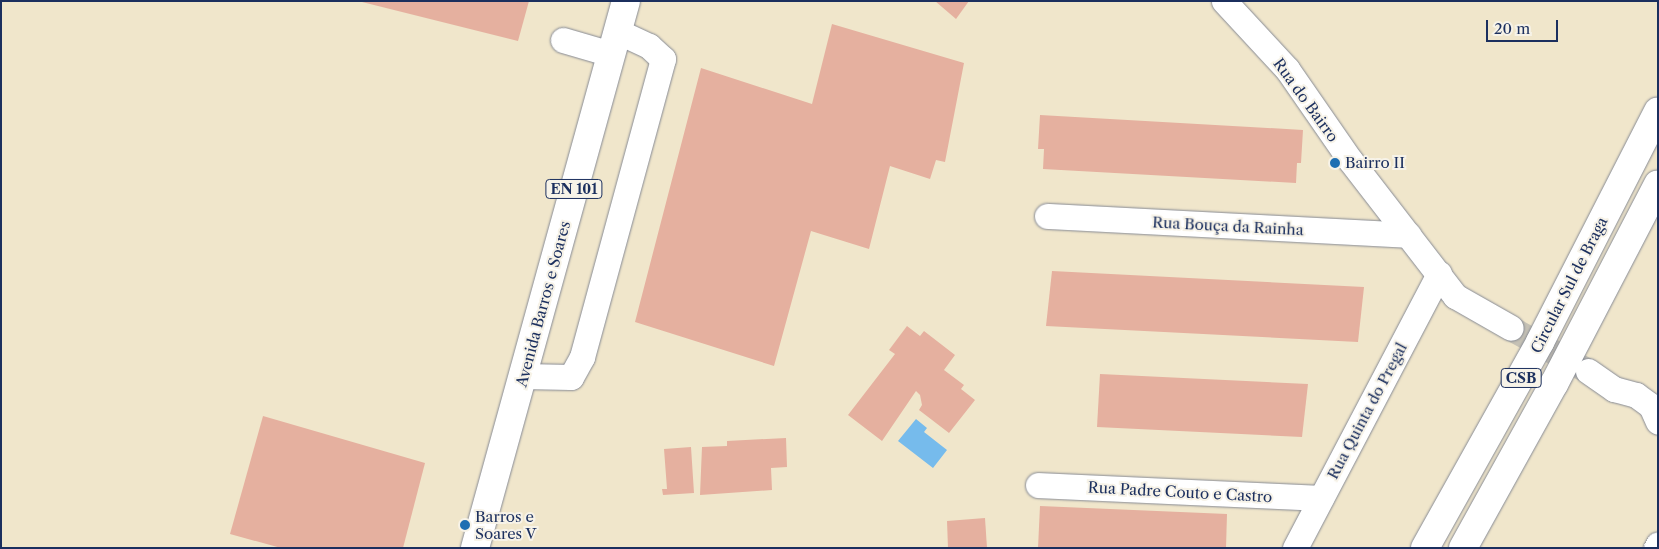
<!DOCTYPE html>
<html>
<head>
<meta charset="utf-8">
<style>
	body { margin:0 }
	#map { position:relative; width:1659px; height:549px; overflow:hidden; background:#f0e6cb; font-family:"Libre Caslon Text",serif }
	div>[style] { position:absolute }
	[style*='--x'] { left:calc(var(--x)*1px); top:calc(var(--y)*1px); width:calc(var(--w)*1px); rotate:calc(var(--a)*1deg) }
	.water>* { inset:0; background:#76bbec }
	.building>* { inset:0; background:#e5b09f }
	.minor-tunnel>* { height:25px; margin-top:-12.5px; transform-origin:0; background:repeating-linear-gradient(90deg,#c5c1b5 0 25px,transparent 0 37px) }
	.roads { filter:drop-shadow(0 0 1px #868a94) drop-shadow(0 0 1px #868a94) }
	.minor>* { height:25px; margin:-12.5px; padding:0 12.5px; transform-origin:12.5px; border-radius:12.5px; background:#fff }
	.major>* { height:28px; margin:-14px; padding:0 14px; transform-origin:14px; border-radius:14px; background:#fff }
	.highway>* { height:28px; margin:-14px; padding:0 14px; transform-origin:14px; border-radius:14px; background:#fff }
	.dots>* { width:14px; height:14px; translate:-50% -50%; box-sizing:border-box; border:2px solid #f7f3e8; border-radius:50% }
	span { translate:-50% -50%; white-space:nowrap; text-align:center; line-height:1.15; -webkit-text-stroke:4px #f7f3e8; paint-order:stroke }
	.shield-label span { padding:1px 4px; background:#f7f3e8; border:1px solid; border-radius:4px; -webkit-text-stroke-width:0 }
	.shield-label { font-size:14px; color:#1b2f5e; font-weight:700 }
	.street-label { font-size:15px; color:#1b2f5e }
	.poi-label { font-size:15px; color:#1b2f5e }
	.left { translate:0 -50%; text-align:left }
	.frame { position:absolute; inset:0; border:2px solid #1b2f5e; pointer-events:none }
	.scale { position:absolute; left:1486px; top:20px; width:72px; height:22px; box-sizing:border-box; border:2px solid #1b2f5e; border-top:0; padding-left:6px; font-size:15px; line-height:18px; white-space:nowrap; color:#1b2f5e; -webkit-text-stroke:4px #f7f3e8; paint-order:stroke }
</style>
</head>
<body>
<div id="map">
	<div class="water">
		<div style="clip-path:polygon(916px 419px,927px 428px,924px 432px,947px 450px,933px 468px,898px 441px)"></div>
	</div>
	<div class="building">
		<div style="clip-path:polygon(358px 1px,529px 1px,518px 41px)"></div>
		<div style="clip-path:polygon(935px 1px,969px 1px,956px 19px)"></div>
		<div style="clip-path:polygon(832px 24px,964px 63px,945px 162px,936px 160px,930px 179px,890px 166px,869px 249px,811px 231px,774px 366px,635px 322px,701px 68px,812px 104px)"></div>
		<div style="clip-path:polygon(1040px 115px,1303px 130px,1301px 163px,1297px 163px,1296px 183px,1043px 169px,1044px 149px,1038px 149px)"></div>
		<div style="clip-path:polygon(1052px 271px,1364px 287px,1358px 342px,1046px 326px)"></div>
		<div style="clip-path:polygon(907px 326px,920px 336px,924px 331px,955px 355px,944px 370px,964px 385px,961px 389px,975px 400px,949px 433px,919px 410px,922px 405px,920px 395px,916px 391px,882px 441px,848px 415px,895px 354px,889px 350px)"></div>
		<div style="clip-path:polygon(1100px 374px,1308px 384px,1302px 437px,1097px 427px)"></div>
		<div style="clip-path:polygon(263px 416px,425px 463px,403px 548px,281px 548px,230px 534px)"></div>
		<div style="clip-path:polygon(786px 438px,787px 467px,771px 468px,772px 490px,700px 495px,702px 447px,727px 446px,727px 441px)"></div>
		<div style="clip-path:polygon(691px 447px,694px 493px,663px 495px,662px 489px,667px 489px,664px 449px)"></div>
		<div style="clip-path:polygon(1040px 506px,1227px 514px,1226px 548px,1038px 548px)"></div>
		<div style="clip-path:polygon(985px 518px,987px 548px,948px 548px,947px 521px)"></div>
	</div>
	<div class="minor-tunnel">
		<div style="--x:1511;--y:328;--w:85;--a:29"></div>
	</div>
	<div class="roads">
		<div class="minor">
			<div style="--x:1224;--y:1;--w:93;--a:47.2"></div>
			<div style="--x:1287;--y:69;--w:111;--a:55.3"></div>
			<div style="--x:1350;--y:160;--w:172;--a:52.3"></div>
			<div style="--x:1455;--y:296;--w:64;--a:29.7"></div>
			<div style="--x:563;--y:40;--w:50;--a:16.3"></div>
			<div style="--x:1047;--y:216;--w:362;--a:3"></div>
			<div style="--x:1588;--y:371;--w:32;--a:35"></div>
			<div style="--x:1614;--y:389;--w:23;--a:15"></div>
			<div style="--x:1636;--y:395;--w:19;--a:36"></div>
			<div style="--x:1651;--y:406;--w:17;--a:66"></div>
			<div style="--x:523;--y:376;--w:48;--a:1.2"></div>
			<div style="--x:571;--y:377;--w:23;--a:-61"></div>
			<div style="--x:582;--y:357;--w:309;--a:-74.8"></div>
			<div style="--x:663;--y:59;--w:19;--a:-137"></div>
			<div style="--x:649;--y:46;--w:35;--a:-155"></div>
			<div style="--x:1038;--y:485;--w:283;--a:2.6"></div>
			<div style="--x:1295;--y:548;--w:310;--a:-62.3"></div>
			<div style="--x:1656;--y:548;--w:4;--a:-63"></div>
		</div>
		<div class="major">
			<div style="--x:475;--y:548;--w:567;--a:-74.57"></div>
		</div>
		<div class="highway">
			<div style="--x:1425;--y:548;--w:236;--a:-60.8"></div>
			<div style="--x:1540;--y:342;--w:259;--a:-62.9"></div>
			<div style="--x:1463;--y:548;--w:188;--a:-61"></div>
			<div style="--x:1554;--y:384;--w:225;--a:-62.5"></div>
		</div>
	</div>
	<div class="dots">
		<div style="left:1335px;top:163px;background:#1f6fb2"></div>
		<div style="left:465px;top:525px;background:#1f6fb2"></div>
	</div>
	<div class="shield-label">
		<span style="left:574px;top:189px">EN 101</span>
		<span style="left:1521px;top:378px">CSB</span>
	</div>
	<div class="street-label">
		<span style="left:1306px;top:100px;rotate:54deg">Rua do Bairro</span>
		<span style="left:1228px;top:226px;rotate:3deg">Rua Bouça da Rainha</span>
		<span style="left:1569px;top:285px;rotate:-63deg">Circular Sul de Braga</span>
		<span style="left:543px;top:304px;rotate:-75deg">Avenida Barros e Soares</span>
		<span style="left:1367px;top:411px;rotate:-62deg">Rua Quinta do Pregal</span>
		<span style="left:1180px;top:492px;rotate:3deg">Rua Padre Couto e Castro</span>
	</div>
	<div class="poi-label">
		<span class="left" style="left:1345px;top:163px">Bairro II</span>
		<span class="left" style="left:475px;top:525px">Barros e<br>Soares V</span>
	</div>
	<div class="frame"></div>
	<div class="scale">20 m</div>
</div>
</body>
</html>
